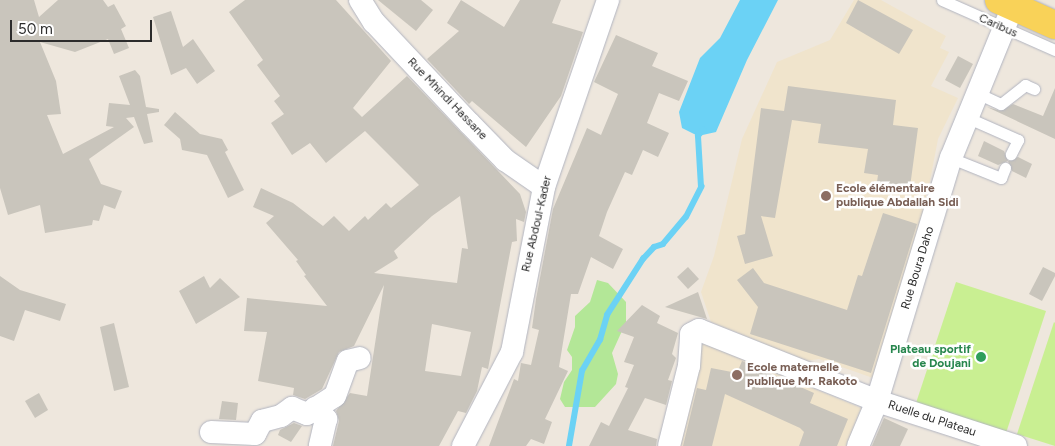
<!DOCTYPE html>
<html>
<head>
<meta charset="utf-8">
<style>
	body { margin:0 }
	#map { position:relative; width:1055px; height:446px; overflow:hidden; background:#eee7dd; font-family:Figtree,sans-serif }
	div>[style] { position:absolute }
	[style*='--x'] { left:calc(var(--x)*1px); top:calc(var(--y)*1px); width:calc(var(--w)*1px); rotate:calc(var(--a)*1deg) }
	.education>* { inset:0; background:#f0e4cc }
	.green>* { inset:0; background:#b3e797 }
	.pitch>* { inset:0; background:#c9ef92 }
	.water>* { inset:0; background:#6bd2f5 }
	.stream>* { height:5.5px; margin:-2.75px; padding:0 2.75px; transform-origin:2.75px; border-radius:2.75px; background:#6bd2f5 }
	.building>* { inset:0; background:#c9c5bc }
	.roads { filter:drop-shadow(0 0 1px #b1b4c0) drop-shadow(0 0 1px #b1b4c0) }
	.service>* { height:11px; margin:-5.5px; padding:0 5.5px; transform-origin:5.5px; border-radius:5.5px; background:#fff }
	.minor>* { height:22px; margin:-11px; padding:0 11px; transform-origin:11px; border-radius:11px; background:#fff }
	.primary>* { height:28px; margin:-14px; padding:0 14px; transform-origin:14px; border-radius:14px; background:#f9d258 }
	.dots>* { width:14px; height:14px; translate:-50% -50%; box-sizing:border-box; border:2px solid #fff; border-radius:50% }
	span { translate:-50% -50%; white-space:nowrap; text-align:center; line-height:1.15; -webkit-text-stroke:5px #fff; paint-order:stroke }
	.street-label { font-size:12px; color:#2c2c2c }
	.education-label { font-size:12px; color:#785e54; font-weight:700 }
	.left { translate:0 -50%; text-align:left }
	.leisure-label { font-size:12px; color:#27864d; font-weight:700 }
	.right { translate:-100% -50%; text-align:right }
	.scale { position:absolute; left:10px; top:20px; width:142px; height:22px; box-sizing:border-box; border:2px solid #2c2c2c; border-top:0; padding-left:6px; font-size:15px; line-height:18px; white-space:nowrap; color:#2c2c2c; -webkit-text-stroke:4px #fff; paint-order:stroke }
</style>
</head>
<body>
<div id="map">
	<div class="education">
		<div style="clip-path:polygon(854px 0,881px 0,946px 36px,940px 48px,949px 52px,931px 86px,958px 98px,938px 139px,920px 233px,873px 378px,819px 359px,806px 361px,711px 322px,701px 292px,714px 256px,742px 139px,777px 62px,830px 40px)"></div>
		<div style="clip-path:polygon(701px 342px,861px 408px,846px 446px,676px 446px)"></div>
	</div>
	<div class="green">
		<div style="clip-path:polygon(597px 280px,608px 283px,626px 302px,626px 322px,612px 353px,618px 374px,616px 384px,595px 407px,565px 407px,560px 399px,564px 382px,572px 370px,572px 357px,567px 350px,575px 327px,575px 316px,590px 302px)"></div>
	</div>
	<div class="pitch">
		<div style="clip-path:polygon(956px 282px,1046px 311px,1006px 433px,916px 403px)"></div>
		<div style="clip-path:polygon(1054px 322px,1055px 323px,1055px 446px,1017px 434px)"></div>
	</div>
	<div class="water">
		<div style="clip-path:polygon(740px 0,778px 0,747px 60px,716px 132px,698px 136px,682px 128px,679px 112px,700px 58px,720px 38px)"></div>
	</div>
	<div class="stream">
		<div style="--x:569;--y:446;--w:76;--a:-80.2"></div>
		<div style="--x:582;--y:371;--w:36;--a:-60"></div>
		<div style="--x:600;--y:340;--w:26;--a:-74"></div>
		<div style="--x:607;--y:315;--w:67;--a:-57.3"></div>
		<div style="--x:643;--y:259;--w:16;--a:-47"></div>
		<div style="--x:654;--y:247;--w:9;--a:-18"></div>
		<div style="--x:663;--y:244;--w:35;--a:-50"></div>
		<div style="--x:686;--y:217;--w:34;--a:-63"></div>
		<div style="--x:701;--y:187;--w:51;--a:-93.4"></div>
		<div style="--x:698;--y:136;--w:8;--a:-50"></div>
	</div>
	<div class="building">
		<div style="clip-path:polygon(0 0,34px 0,39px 17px,58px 0,103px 0,108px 7px,114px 4px,126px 26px,121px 29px,129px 48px,114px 54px,108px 39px,75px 52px,40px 42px,56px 81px,61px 114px,47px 115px,63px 154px,114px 127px,106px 126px,109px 103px,130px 105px,119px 76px,135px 70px,140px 76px,146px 107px,159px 109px,159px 112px,147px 114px,153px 142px,144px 144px,134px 117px,126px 118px,134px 127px,89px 159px,101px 184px,122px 191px,115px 209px,104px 205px,99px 221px,93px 220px,92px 225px,45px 233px,40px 205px,8px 215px,0 188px)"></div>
		<div style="clip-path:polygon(evenodd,245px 0,336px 0,391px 61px,353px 108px,362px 117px,407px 76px,520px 194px,526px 212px,524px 222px,516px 219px,517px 241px,512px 242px,488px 369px,482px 367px,477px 391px,466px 413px,458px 411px,439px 446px,333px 446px,339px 421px,336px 411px,350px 393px,367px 396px,384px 285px,354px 346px,339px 352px,322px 389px,305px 399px,293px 395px,294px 388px,258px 381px,267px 332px,244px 331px,247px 298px,327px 306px,304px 276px,306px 275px,296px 261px,298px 260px,266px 223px,274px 216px,253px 207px,261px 188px,293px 203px,323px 226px,334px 216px,349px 231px,365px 216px,368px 220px,386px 203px,391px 208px,419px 185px,365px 131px,326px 163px,310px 143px,292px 155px,271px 123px,284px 114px,274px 101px,280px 96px,257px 65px,263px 60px,229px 12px,245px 0,460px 196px,468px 249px,462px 248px,457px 283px,374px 273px,398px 258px,394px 251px,432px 216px,460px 196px,245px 0,432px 324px,471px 332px,461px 376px,425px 371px,432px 324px)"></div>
		<div style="clip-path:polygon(378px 0,421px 0,433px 10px,416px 31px)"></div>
		<div style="clip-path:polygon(461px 0,504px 27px,520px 0,561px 0,552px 23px,583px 32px,561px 96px,526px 147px,472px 101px,469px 104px,427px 59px,459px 31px,447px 23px)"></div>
		<div style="clip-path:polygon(858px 0,913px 30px,899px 54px,846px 23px)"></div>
		<div style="clip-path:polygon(171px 11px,183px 47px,193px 39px,215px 71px,197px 84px,186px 68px,171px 75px,153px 17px)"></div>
		<div style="clip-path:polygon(616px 35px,658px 53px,652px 66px,688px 81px,679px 101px,659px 93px,647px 123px,669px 133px,658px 157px,643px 150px,632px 175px,625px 172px,607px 212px,599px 236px,623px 249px,613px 269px,591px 257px,578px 294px,571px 294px,559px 367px,568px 371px,545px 419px,552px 422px,544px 444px,531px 439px,526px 446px,489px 446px,514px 379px,518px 381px,521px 363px,531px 365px,539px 330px,532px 328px,536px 299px,553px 209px,587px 128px,601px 135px,618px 94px,594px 82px)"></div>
		<div style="clip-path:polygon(958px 56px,973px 64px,960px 88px,945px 80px)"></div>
		<div style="clip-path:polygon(788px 86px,896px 100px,893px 125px,918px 128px,910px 187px,877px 182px,878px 175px,864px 173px,868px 149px,818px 143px,821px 124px,792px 120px,775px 218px,761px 216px,773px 256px,745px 264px,737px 236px,745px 234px,761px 108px,784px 111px)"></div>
		<div style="clip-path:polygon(1055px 88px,1055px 139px,987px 107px,1001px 111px,1013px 104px,1043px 116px)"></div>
		<div style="clip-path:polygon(175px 112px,200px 134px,222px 139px,228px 150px,225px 152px,244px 190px,228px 198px,207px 155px,182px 150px,180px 139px,164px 125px)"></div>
		<div style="clip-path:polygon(984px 141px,1004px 151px,1008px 161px,1018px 157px,1032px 164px,1026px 178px,1012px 171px,1008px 161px,998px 165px,978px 156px)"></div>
		<div style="clip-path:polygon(883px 213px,917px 224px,871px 373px,750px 334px,758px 307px,737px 280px,753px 268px,764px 283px,847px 310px,858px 275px,862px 276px)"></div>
		<div style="clip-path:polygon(688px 267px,699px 279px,688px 289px,677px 277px)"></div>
		<div style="clip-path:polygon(1043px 267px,1055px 273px,1055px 276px,1042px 301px,1029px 294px)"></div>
		<div style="clip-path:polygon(0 276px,20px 290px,66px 304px,60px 321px,25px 310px,14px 341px,0 336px)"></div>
		<div style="clip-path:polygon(204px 276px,210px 288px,220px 278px,240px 297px,196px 324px,179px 291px)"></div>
		<div style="clip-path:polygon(698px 292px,707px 319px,665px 307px)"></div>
		<div style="clip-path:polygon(642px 305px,660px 316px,657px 323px,678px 333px,672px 354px,676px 358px,668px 380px,672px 381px,666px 405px,645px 398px,628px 430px,657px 439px,656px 446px,589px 446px,601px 422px,609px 426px,628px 388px,625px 387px,634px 365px,624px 362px,634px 337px,617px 331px)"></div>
		<div style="clip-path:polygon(114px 323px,129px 387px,114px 391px,100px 327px)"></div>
		<div style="clip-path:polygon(742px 361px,814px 393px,810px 403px,848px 419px,837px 446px,799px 446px,804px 432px,800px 428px,725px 394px,712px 446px,683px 446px,697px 388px,706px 390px,711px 368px,737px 373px)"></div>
		<div style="clip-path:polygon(39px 393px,48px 410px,35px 418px,25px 401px)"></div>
		<div style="clip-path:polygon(222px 401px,238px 403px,236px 420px,219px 419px)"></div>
		<div style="clip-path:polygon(884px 418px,908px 429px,900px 446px,872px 446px)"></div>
		<div style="clip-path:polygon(294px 423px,302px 426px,291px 442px,278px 435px,280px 430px)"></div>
	</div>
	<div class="roads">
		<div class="service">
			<div style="--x:942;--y:0;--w:124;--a:23.9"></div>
			<div style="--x:977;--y:93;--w:26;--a:25"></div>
			<div style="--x:1001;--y:104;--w:31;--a:-38"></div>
			<div style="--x:1025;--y:85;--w:10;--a:24"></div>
			<div style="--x:966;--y:117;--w:57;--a:23.9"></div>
			<div style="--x:1018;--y:140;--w:16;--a:117"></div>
			<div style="--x:951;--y:158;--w:54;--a:21.8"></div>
			<div style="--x:1001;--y:178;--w:11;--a:-68"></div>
		</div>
		<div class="minor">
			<div style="--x:360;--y:0;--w:26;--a:58"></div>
			<div style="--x:374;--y:22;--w:139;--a:46.8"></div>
			<div style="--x:469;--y:123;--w:52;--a:45.8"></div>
			<div style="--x:505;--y:160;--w:47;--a:34.7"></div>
			<div style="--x:315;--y:408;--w:16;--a:45"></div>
			<div style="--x:326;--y:419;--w:28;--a:103"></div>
			<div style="--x:211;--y:432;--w:44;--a:2.6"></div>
			<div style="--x:255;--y:434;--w:15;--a:-62"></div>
			<div style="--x:262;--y:421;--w:20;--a:-15"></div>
			<div style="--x:281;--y:416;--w:14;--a:-36"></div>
			<div style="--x:292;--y:408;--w:16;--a:22"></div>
			<div style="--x:307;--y:414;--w:33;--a:-33"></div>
			<div style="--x:335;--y:396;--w:37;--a:-70"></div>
			<div style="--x:348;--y:361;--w:12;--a:-14"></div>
			<div style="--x:463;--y:446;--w:106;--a:-62.5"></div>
			<div style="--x:512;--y:352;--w:168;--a:-79"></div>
			<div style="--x:544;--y:187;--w:198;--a:-71.1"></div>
			<div style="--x:669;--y:446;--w:82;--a:-76"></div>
			<div style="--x:689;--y:366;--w:32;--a:-86"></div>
			<div style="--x:691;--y:334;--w:9;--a:-27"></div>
			<div style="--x:699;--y:330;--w:192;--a:21.7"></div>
			<div style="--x:877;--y:401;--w:146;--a:17.9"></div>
			<div style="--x:858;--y:446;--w:49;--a:-67.1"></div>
			<div style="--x:877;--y:401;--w:254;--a:-73.1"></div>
			<div style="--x:951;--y:158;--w:164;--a:-67.8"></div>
		</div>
		<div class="primary">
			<div style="--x:999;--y:0;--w:61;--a:24.1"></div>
		</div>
	</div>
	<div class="dots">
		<div style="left:826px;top:196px;background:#8d6e63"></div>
		<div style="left:981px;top:357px;background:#2e9e5b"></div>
		<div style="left:737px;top:375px;background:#8d6e63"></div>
	</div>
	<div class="street-label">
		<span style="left:998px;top:26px;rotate:24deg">Caribus</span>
		<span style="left:447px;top:99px;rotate:46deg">Rue Mhindi Hassane</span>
		<span style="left:537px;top:224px;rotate:-77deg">Rue Abdoul-Kader</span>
		<span style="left:918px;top:268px;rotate:-73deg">Rue Boura Daho</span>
		<span style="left:932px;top:419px;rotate:18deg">Ruelle du Plateau</span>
	</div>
	<div class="education-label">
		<span class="left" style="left:836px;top:196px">Ecole élémentaire<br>publique Abdallah Sidi</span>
		<span class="left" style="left:747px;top:375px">Ecole maternelle<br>publique Mr. Rakoto</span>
	</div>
	<div class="leisure-label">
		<span class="right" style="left:971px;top:357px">Plateau sportif<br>de Doujani</span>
	</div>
	<div class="scale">50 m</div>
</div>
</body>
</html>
